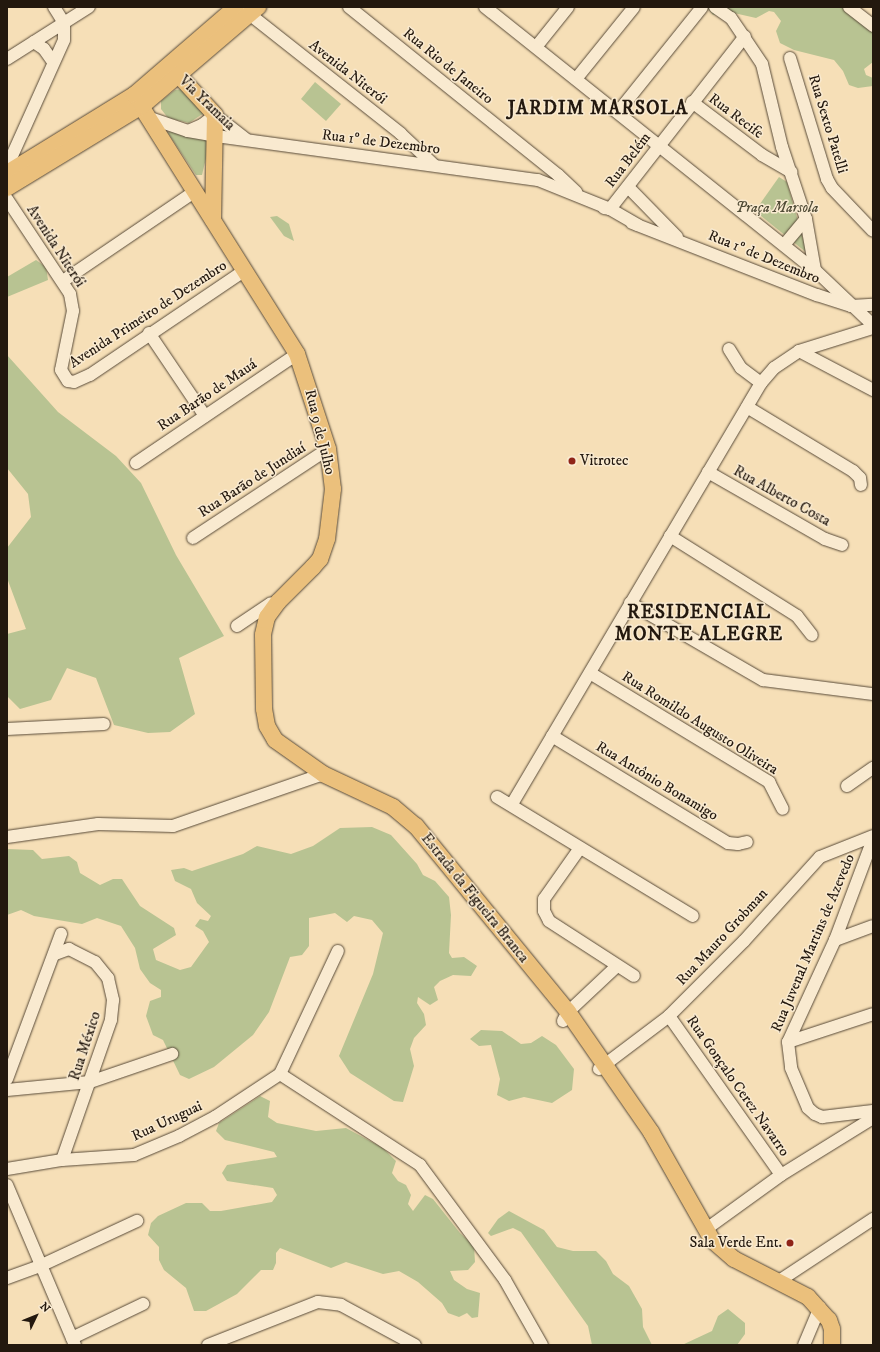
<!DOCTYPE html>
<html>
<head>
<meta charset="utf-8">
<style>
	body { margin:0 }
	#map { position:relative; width:880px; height:1352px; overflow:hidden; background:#f6dfb7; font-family:"IM FELL DW Pica",serif }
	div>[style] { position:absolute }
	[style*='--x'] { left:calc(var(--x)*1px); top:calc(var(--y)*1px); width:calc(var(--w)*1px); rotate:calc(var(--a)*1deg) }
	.green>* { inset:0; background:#b8c392 }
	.roads { filter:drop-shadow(0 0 1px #584a38) drop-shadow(0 0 1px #584a38) }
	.minor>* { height:12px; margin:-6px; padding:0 6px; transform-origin:6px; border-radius:6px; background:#f9ead0 }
	.major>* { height:16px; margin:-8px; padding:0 8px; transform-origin:8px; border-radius:8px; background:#ebc07c }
	.dots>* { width:11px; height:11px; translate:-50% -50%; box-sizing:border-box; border:2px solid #f9ead0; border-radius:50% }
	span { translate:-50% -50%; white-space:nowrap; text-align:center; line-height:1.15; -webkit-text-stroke:3px #f9ead0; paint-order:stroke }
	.street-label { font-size:15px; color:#23180e }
	.park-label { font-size:15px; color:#504b36; font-style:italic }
	.poi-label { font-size:15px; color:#23180e }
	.left { translate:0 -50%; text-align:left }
	.right { translate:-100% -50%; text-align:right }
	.district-label { font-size:19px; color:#23180e; font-weight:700; letter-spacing:1px }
	.frame { position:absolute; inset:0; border:8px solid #23180e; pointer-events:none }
	.north { position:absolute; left:16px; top:1296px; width:40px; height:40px; -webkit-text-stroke:3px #f9ead0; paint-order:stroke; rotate:47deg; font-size:11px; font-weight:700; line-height:16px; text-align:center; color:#23180e }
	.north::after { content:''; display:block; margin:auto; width:14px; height:18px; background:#23180e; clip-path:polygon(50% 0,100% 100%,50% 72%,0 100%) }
</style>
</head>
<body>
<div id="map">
	<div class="green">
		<div style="clip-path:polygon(707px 7px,853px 7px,873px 27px,873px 62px,864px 69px,866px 75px,873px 78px,873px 86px,858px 88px,849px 85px,843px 71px,834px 60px,794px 50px,780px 43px,776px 31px,781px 21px,774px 12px,769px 11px,756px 18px,725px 11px,713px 15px)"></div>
		<div style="clip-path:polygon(315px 82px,341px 104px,326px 121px,301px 99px)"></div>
		<div style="clip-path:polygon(182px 89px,204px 113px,189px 123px,168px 118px,161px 109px,161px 101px,175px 90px)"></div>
		<div style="clip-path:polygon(171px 130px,207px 137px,207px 154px,202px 175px,196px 175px,168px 133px)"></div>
		<div style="clip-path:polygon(779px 177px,787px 182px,807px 253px,755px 211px)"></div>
		<div style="clip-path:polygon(277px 216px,289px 224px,294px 241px,284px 236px,270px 217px)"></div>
		<div style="clip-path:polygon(36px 260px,46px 267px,48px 280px,7px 297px,7px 277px)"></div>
		<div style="clip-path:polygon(7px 355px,58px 412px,116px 456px,141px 483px,176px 555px,224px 636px,179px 658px,195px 714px,170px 732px,148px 733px,114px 725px,96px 678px,67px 668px,51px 700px,20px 709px,7px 696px,7px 634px,26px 629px,7px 578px,7px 548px,31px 517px,28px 494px,7px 468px)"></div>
		<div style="clip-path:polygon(372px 827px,391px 835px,417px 864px,423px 875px,435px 881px,449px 897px,451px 915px,449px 953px,452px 958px,464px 957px,477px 966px,471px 976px,453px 975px,440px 981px,434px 987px,438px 1000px,430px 1005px,418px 997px,417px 1003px,424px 1014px,426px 1025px,414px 1038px,410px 1049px,414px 1066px,403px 1102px,394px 1101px,350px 1073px,339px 1056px,373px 974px,383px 933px,372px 920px,354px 916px,347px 922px,335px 913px,309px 918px,309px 946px,302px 955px,290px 957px,269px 1012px,253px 1035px,214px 1067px,189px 1079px,180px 1075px,163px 1040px,153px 1035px,146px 1016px,150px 1001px,161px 997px,161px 990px,150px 983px,140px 969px,135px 948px,121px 926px,97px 918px,82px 924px,34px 916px,21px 910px,7px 915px,7px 849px,33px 850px,42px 859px,69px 856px,77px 862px,80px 873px,100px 885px,113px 879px,122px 879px,140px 906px,174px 928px,176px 935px,153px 949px,156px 960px,180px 970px,191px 967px,209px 942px,203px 931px,195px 926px,200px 919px,208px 921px,211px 916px,197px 903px,191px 889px,175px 881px,171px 870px,184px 868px,192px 871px,243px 854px,257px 846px,291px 854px,313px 846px,340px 828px)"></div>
		<div style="clip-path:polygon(481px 1030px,502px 1031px,521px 1044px,531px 1043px,542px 1036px,556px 1045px,574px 1069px,572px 1090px,552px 1103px,524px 1097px,509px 1101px,497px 1095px,500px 1079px,491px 1045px,479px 1046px,470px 1039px)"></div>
		<div style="clip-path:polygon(260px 1096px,270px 1101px,268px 1117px,277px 1123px,316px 1131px,346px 1128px,383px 1148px,396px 1161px,392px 1173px,398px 1181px,406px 1185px,411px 1195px,408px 1204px,413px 1211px,425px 1195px,433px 1199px,460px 1233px,474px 1246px,475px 1262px,468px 1270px,450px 1271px,454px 1280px,467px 1289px,480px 1293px,478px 1317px,472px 1318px,467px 1313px,459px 1317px,448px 1313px,442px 1303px,418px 1282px,399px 1271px,383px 1274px,346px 1262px,331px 1268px,280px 1248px,276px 1253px,276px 1263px,273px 1270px,261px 1270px,237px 1294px,206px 1311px,194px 1311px,186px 1288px,164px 1270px,159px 1260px,159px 1247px,148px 1235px,151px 1223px,158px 1216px,186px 1203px,202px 1203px,210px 1211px,221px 1211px,272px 1202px,277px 1195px,273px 1188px,227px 1181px,222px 1173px,227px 1165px,277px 1157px,274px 1152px,225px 1140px,216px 1131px,219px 1123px)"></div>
		<div style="clip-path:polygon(509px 1211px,544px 1230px,557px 1247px,573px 1251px,596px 1251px,606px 1261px,613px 1274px,629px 1286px,642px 1309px,643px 1327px,652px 1345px,592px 1345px,588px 1326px,521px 1232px,513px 1228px,491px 1236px,488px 1233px,498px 1219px)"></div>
		<div style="clip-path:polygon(728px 1309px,745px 1323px,745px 1334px,737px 1345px,682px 1345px,712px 1331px,718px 1316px)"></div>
	</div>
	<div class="roads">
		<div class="minor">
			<div style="--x:349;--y:7;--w:268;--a:38.8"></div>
			<div style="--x:558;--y:175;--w:25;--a:43"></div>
			<div style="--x:485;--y:7;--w:422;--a:38.6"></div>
			<div style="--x:815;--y:270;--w:80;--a:43.5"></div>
			<div style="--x:715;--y:7;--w:19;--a:35"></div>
			<div style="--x:731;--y:18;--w:55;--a:56"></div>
			<div style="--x:762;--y:64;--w:85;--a:76.5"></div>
			<div style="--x:782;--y:147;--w:76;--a:71.6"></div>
			<div style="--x:806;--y:219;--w:52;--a:80"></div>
			<div style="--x:849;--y:7;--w:31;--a:38"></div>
			<div style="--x:243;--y:9;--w:201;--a:38.3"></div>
			<div style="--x:401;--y:134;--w:45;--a:43.2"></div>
			<div style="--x:34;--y:42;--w:12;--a:35"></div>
			<div style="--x:44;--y:49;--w:16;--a:55"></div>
			<div style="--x:536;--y:47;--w:51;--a:-51.3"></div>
			<div style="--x:790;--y:58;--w:127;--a:73"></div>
			<div style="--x:827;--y:179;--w:10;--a:61"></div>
			<div style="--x:832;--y:188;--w:59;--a:46.4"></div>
			<div style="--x:7;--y:59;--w:97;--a:-32.4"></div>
			<div style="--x:576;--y:79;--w:92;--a:-51.1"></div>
			<div style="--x:692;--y:102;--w:88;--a:37.1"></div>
			<div style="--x:762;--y:155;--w:34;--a:30"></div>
			<div style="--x:618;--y:112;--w:134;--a:-51.3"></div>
			<div style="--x:150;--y:118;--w:40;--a:18.9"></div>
			<div style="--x:188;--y:131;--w:28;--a:10"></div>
			<div style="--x:216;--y:136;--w:325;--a:7.8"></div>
			<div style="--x:538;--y:180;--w:78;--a:21.9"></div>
			<div style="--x:610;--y:209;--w:32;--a:30"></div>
			<div style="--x:188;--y:131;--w:15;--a:-23"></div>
			<div style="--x:202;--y:125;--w:16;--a:-38"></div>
			<div style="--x:215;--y:115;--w:39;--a:38"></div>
			<div style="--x:7;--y:167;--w:139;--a:-65.8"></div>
			<div style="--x:64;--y:40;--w:17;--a:-90"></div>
			<div style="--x:64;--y:23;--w:19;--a:-122"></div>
			<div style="--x:628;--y:187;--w:70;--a:45.6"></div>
			<div style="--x:7;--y:199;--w:114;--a:56.4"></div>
			<div style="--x:70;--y:294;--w:17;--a:80"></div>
			<div style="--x:73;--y:311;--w:60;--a:101.5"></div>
			<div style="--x:61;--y:370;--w:13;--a:58"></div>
			<div style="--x:68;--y:381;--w:6;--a:9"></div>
			<div style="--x:74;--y:382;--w:17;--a:-24"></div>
			<div style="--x:90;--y:375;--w:187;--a:-34.1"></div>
			<div style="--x:604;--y:208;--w:6;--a:9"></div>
			<div style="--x:610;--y:209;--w:219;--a:-52"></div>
			<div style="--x:632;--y:223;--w:199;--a:21.3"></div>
			<div style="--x:817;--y:295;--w:36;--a:18"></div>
			<div style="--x:851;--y:306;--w:22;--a:-3"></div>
			<div style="--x:784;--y:245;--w:34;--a:-50"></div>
			<div style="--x:63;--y:281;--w:158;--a:-34.2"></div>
			<div style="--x:149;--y:333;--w:100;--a:56"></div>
			<div style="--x:729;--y:349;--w:22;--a:58"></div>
			<div style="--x:741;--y:368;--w:25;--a:37"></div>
			<div style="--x:799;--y:351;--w:84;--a:27.8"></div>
			<div style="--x:747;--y:407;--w:124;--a:31.1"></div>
			<div style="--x:853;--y:471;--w:10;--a:45"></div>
			<div style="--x:860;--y:478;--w:7;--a:82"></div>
			<div style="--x:136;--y:463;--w:194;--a:-34.1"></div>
			<div style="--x:708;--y:472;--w:135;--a:29.8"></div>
			<div style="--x:825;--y:539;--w:18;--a:19"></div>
			<div style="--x:670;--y:536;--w:150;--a:32.2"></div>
			<div style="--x:797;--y:616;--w:24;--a:52"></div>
			<div style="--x:193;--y:538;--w:162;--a:-33.4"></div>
			<div style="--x:630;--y:603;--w:154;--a:30.1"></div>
			<div style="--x:763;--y:680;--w:111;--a:7.3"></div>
			<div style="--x:237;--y:626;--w:40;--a:-34"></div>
			<div style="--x:270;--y:604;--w:8;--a:-14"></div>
			<div style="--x:590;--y:673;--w:210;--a:31.3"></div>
			<div style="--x:769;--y:782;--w:30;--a:63"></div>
			<div style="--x:7;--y:729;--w:97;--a:-3"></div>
			<div style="--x:552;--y:736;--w:206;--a:31.3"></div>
			<div style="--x:728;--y:843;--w:10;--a:6"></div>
			<div style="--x:738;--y:844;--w:9;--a:-13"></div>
			<div style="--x:847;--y:786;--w:32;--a:-35"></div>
			<div style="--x:497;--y:797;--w:229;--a:31.3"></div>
			<div style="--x:512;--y:804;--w:489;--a:-59.4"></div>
			<div style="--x:761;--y:383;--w:20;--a:-49"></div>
			<div style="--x:774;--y:368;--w:30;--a:-34"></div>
			<div style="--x:799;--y:351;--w:77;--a:-17.3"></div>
			<div style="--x:7;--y:837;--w:92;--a:-8.1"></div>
			<div style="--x:98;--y:824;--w:75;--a:1.5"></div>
			<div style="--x:173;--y:826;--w:159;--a:-19.1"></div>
			<div style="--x:873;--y:839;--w:108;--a:110.6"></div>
			<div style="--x:835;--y:940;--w:112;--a:114.7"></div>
			<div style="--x:788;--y:1042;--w:26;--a:83"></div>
			<div style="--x:791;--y:1068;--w:43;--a:67"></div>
			<div style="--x:808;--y:1108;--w:9;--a:41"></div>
			<div style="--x:815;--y:1114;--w:8;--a:23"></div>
			<div style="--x:822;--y:1117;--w:51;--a:-6.7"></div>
			<div style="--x:580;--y:848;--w:62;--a:125.2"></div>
			<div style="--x:544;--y:899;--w:12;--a:90"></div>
			<div style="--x:544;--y:911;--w:11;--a:63"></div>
			<div style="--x:549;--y:921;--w:101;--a:32.9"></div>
			<div style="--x:835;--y:940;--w:40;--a:-20.2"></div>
			<div style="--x:55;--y:954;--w:15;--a:-20"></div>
			<div style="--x:69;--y:949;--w:29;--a:27"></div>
			<div style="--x:95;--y:962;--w:21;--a:51"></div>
			<div style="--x:108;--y:978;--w:23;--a:77"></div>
			<div style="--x:113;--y:1000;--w:20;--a:96"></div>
			<div style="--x:111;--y:1020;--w:148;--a:109.3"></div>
			<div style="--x:669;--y:1016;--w:194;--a:54.8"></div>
			<div style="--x:563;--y:1021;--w:10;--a:-61"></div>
			<div style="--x:568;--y:1012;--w:67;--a:-43.2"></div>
			<div style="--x:788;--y:1042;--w:89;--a:-18.2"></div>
			<div style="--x:599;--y:1069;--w:88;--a:-37.1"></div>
			<div style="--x:669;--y:1016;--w:106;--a:-45"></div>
			<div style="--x:744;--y:941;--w:113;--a:-47.9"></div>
			<div style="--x:820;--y:857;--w:57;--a:-21.6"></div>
			<div style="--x:280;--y:1074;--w:167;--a:33"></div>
			<div style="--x:420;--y:1165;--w:143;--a:53.5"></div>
			<div style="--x:505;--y:1280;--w:75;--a:60.4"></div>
			<div style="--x:280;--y:1074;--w:136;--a:-64.8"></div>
			<div style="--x:7;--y:1079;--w:155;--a:-69.6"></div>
			<div style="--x:7;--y:1090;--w:83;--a:-5.5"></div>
			<div style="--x:90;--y:1082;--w:87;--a:-18.9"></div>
			<div style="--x:7;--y:1169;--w:56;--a:-9.3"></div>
			<div style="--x:62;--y:1160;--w:72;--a:-4"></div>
			<div style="--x:134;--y:1155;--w:49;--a:-22.9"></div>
			<div style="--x:179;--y:1136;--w:41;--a:-27.8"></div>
			<div style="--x:215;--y:1117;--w:78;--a:-33.5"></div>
			<div style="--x:7;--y:1185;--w:174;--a:67"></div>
			<div style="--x:705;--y:1230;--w:94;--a:-35.9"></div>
			<div style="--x:781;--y:1175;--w:108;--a:-31.8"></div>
			<div style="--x:7;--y:1278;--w:37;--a:-20"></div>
			<div style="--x:42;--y:1265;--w:105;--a:-24.9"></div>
			<div style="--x:779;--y:1281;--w:113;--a:-33.4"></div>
			<div style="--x:72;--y:1338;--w:79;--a:-25.6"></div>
			<div style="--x:208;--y:1345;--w:118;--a:-21.4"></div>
			<div style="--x:318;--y:1302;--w:23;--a:7"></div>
			<div style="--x:341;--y:1305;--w:84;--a:28.4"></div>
			<div style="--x:804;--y:1345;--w:41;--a:-67.2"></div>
		</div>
		<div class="major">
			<div style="--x:172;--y:68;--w:64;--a:47.5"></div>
			<div style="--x:215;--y:115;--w:105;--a:91.1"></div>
			<div style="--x:134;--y:95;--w:306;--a:57.8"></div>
			<div style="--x:297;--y:354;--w:100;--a:71.9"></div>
			<div style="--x:328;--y:449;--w:40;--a:82.9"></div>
			<div style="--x:333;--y:489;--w:50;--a:96.8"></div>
			<div style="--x:327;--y:539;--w:21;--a:109"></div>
			<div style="--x:320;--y:559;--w:11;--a:131"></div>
			<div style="--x:313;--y:567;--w:49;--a:135"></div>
			<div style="--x:278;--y:602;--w:19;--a:126"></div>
			<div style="--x:267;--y:617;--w:18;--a:103"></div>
			<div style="--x:263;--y:635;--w:74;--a:89.2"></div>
			<div style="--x:264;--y:709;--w:17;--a:80"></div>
			<div style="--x:267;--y:726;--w:16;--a:60"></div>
			<div style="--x:275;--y:740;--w:59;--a:35.3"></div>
			<div style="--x:323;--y:774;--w:77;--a:25.2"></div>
			<div style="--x:393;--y:807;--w:30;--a:40"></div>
			<div style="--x:416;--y:826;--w:240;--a:50.7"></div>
			<div style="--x:568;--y:1012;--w:146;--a:55.3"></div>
			<div style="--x:651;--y:1132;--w:124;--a:60.5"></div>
			<div style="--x:712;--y:1240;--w:29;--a:41"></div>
			<div style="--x:734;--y:1259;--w:83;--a:27.2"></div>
			<div style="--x:808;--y:1297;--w:31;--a:48"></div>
			<div style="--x:829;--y:1320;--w:9;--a:72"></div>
			<div style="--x:832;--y:1329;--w:16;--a:90"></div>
			<div style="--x:7;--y:173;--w:149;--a:-31.6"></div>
			<div style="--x:134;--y:95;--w:135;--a:-40.8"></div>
			<div style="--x:7;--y:188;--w:158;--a:-31.3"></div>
			<div style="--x:142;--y:106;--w:153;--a:-40.5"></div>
		</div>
	</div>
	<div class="dots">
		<div style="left:572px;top:461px;background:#8f2418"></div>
		<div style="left:790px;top:1243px;background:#8f2418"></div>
	</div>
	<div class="street-label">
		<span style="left:448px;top:66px;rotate:39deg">Rua Rio de Janeiro</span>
		<span style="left:348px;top:72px;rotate:38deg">Avenida Niterói</span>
		<span style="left:207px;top:103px;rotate:44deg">Via Yramaia</span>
		<span style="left:736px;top:116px;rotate:37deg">Rua Recife</span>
		<span style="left:828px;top:124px;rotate:73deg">Rua Sexto Patelli</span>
		<span style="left:381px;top:142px;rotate:7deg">Rua 1º de Dezembro</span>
		<span style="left:628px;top:160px;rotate:-53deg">Rua Belém</span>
		<span style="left:56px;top:246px;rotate:57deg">Avenida Niterói</span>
		<span style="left:764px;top:257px;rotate:22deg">Rua 1º de Dezembro</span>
		<span style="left:148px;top:314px;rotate:-33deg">Avenida Primeiro de Dezembro</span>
		<span style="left:207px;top:395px;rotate:-34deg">Rua Barão de Mauá</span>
		<span style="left:320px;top:432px;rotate:76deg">Rua 9 de Julho</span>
		<span style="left:252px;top:480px;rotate:-33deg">Rua Barão de Jundiaí</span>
		<span style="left:782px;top:496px;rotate:29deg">Rua Alberto Costa</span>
		<span style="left:700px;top:723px;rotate:32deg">Rua Romildo Augusto Oliveira</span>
		<span style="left:657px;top:781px;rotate:31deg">Rua Antônio Bonamigo</span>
		<span style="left:475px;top:898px;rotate:51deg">Estrada da Figueira Branca</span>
		<span style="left:722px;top:937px;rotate:-47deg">Rua Mauro Grobman</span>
		<span style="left:813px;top:943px;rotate:-67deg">Rua Juvenal Martins de Azevedo</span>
		<span style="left:85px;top:1046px;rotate:-72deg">Rua México</span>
		<span style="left:738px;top:1086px;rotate:55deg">Rua Gonçalo Cerez Navarro</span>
		<span style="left:167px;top:1121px;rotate:-25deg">Rua Uruguai</span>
	</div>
	<div class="park-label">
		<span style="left:777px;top:208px">Praça Marsola</span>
	</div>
	<div class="poi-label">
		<span class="left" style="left:580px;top:461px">Vitrotec</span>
		<span class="right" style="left:782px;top:1243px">Sala Verde Ent.</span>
	</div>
	<div class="district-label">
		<span style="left:598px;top:109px">JARDIM MARSOLA</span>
		<span style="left:699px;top:624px">RESIDENCIAL<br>MONTE ALEGRE</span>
	</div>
	<div class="frame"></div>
	<div class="north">N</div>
</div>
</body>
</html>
